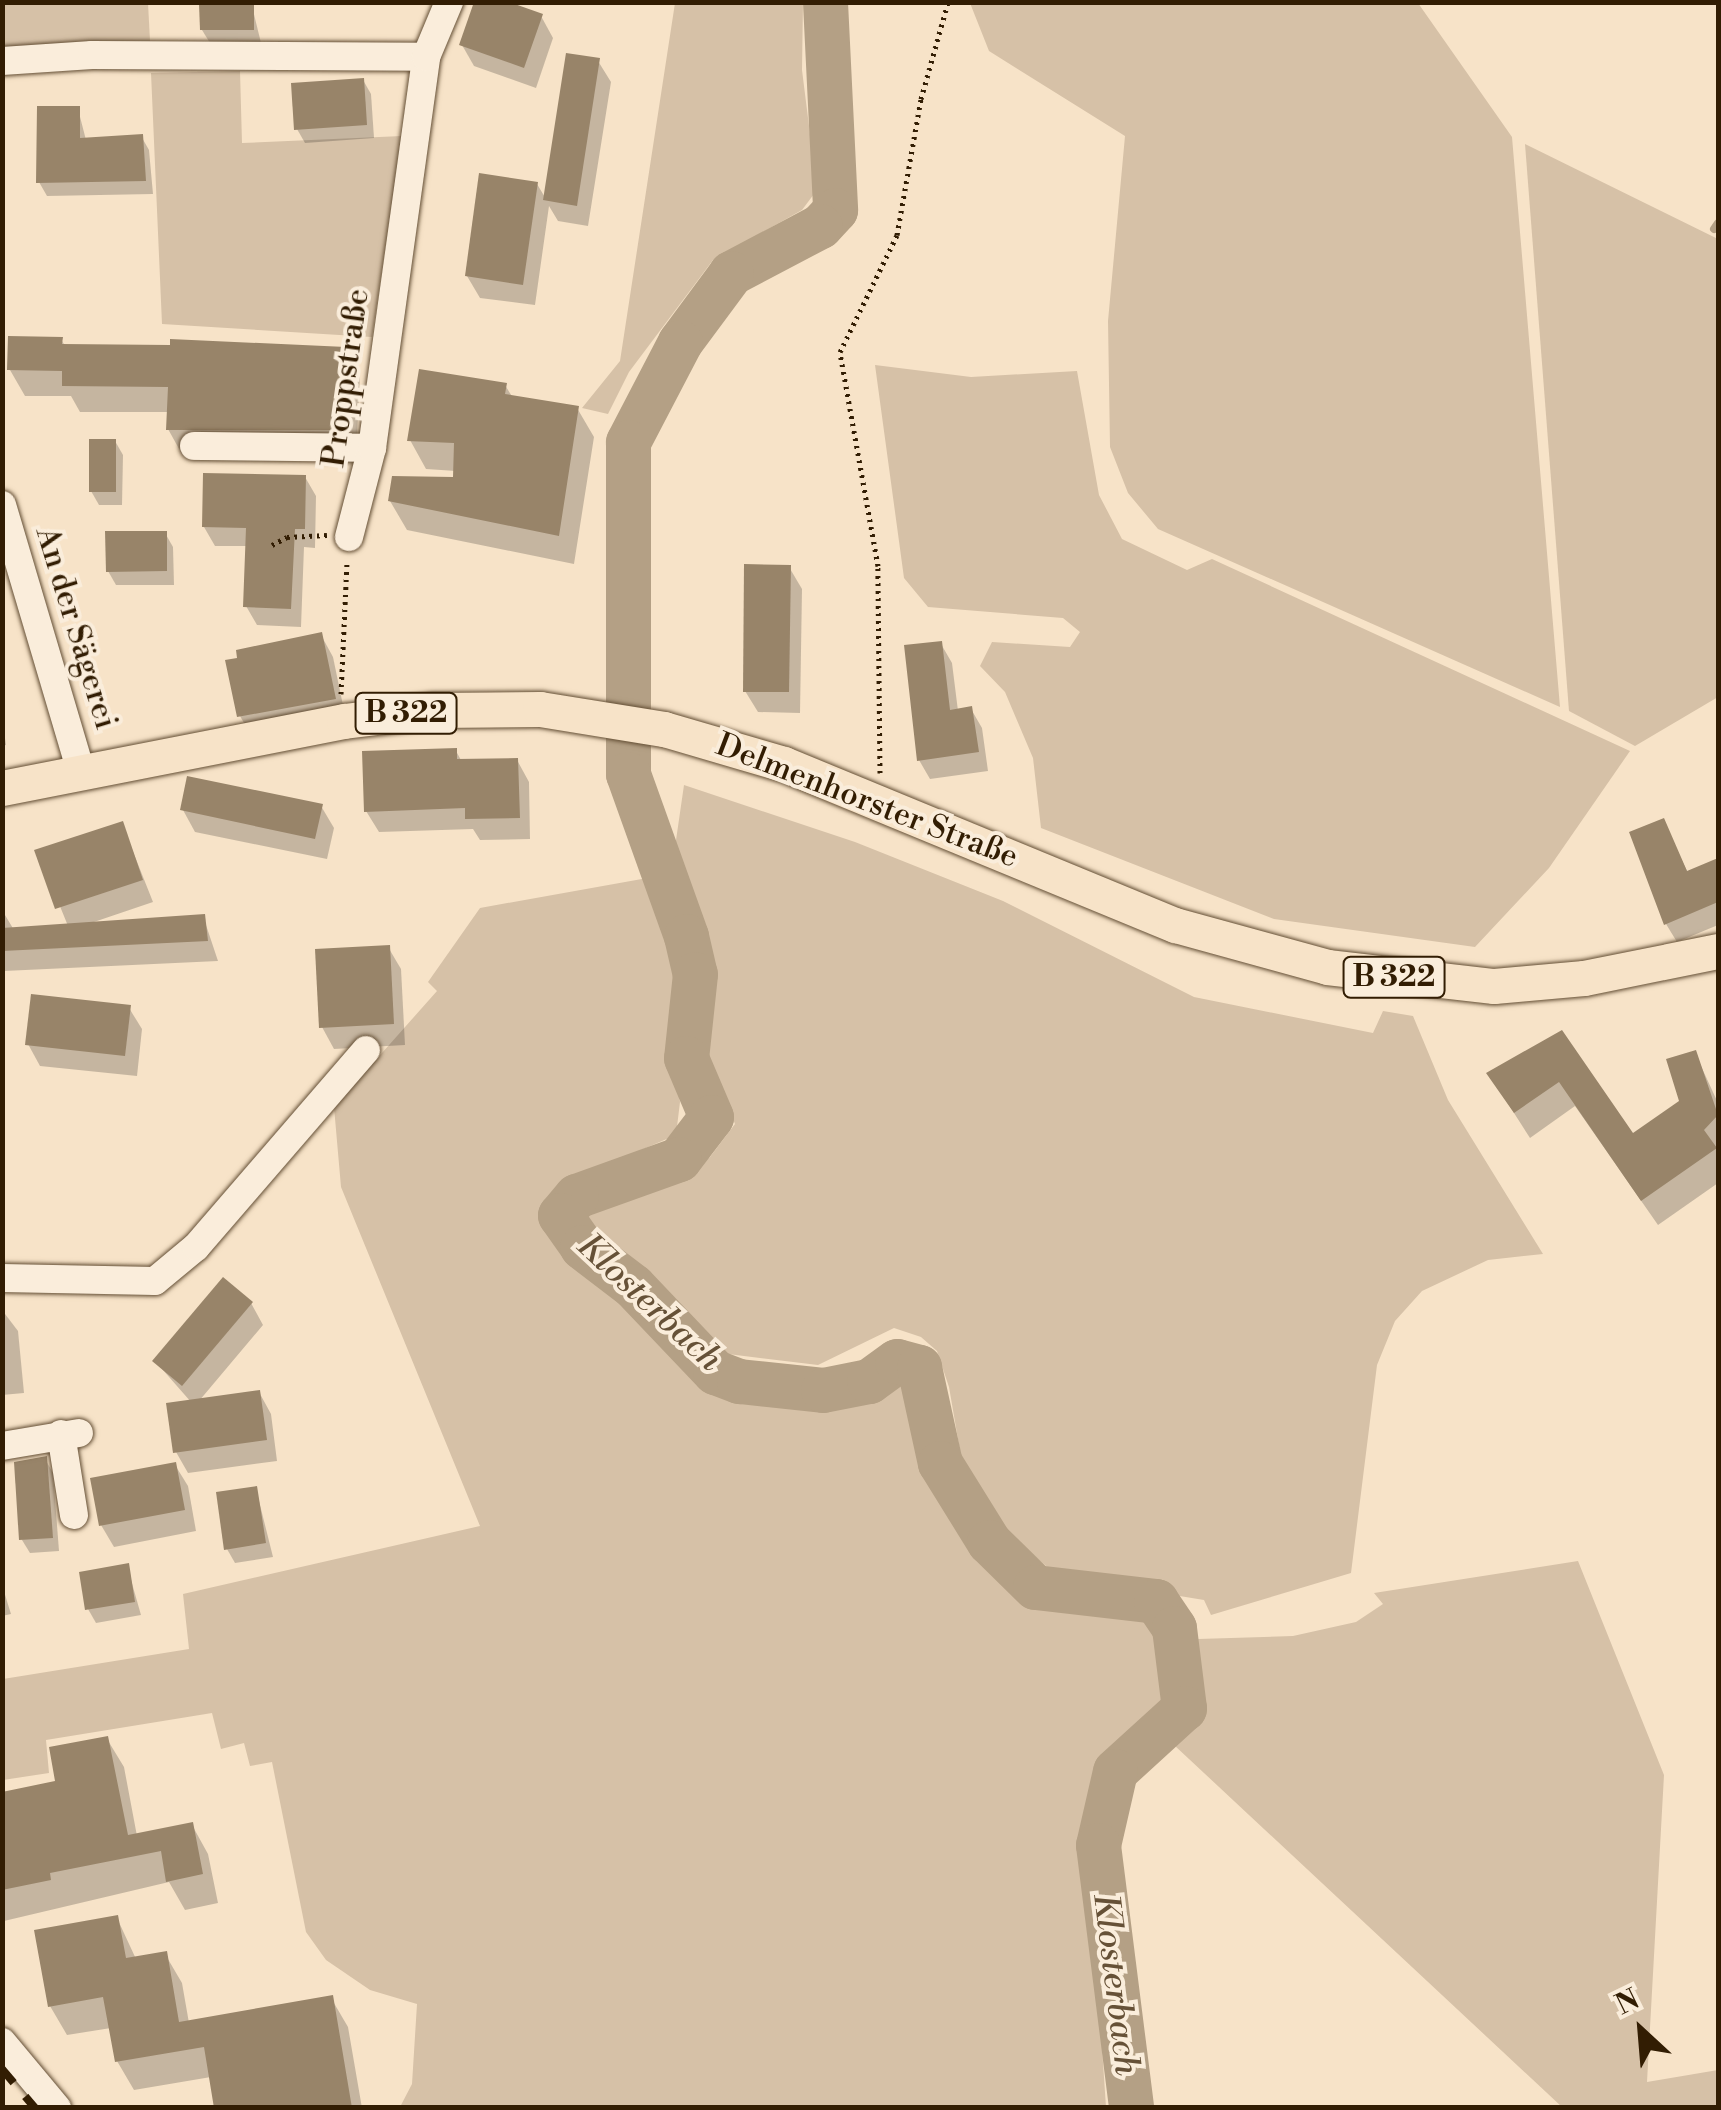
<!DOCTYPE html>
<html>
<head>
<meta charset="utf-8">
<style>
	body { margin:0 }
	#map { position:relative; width:1721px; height:2110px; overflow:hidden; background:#f7e3c8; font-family:"Libre Bodoni",serif }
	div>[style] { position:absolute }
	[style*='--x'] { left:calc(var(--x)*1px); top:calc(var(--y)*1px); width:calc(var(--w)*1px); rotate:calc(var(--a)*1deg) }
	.green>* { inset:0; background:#d6c1a7 }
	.shadow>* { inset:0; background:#0003 }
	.stream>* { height:8px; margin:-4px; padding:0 4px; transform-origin:4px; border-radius:4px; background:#b4a085 }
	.river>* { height:45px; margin:-22.5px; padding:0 22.5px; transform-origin:22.5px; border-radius:22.5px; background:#b4a085 }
	.building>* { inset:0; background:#988469 }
	.path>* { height:5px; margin-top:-2.5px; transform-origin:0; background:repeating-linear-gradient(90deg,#321d03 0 2.5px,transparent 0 7.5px) }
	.roads { filter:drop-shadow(0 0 2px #634e34) drop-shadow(0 0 2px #634e34) }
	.minor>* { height:28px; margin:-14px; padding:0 14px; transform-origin:14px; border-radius:14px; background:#faeddb }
	.major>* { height:35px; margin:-17.5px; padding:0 17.5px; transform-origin:17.5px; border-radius:17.5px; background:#f7e3c8 }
	.rail>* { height:8px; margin-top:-4px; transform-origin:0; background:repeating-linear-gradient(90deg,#321d03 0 18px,transparent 0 36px) }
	span { translate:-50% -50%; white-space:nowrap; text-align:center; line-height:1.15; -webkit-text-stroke:8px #faeddb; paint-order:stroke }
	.shield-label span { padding:2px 8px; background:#faeddb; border:2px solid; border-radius:8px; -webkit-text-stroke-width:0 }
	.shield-label { font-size:30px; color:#321d03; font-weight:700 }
	.street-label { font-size:32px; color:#321d03 }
	.water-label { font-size:35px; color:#665137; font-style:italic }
	.frame { position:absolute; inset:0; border:5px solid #321d03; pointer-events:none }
	.north { position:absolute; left:1591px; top:1980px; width:100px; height:100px; -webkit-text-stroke:8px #faeddb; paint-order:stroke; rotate:334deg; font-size:28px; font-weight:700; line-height:40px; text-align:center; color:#321d03 }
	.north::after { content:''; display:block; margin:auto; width:35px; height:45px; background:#321d03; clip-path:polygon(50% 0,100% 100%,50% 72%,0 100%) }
</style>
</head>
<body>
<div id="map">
	<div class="green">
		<div style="clip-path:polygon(3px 3px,148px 3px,150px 41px,3px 50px)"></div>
		<div style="clip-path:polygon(675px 3px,803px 3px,802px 70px,817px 190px,802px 210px,713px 260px,629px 372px,608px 414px,582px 408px,620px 361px)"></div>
		<div style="clip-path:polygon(970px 3px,1418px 3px,1512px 137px,1560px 707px,1158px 529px,1128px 493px,1110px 447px,1108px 321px,1125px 136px,989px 51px)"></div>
		<div style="clip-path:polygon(240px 71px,242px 143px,402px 136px,372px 337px,162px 324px,151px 73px)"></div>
		<div style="clip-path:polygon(1525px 144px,1718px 239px,1718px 697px,1635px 746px,1569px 711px)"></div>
		<div style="clip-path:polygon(875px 365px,971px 377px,1077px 371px,1099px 495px,1122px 539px,1187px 570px,1212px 559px,1630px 751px,1549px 868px,1475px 947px,1274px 919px,1041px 828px,1033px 758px,1005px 692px,980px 666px,992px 642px,1070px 647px,1080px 632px,1063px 618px,928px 607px,904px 578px)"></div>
		<div style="clip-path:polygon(684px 785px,855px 842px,1003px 901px,1194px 997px,1373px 1033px,1383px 1011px,1413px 1016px,1448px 1100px,1543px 1254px,1488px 1260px,1422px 1291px,1395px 1321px,1377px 1365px,1351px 1573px,1211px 1615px,1204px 1600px,1058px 1576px,1006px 1532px,964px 1474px,949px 1387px,937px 1351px,921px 1337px,894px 1328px,818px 1365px,728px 1354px,583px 1225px,588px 1212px,665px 1188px,710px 1157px,735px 1124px,706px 1051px,714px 971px,674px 854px)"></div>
		<div style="clip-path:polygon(653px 877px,677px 960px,671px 1031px,680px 1102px,676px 1135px,578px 1177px,550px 1201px,553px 1228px,639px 1308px,693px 1372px,791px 1399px,841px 1403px,887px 1375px,906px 1383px,925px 1457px,979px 1535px,1026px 1589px,1139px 1603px,1163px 1625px,1176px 1701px,1107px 1767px,1088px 1840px,1106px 2107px,400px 2107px,412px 2084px,417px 2004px,370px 1990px,326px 1960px,306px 1932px,272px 1762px,250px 1766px,244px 1743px,221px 1749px,212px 1713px,46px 1740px,49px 1773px,3px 1780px,3px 1679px,189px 1649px,183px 1594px,480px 1526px,341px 1187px,334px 1107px,437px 991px,428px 982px,480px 908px)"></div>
		<div style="clip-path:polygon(1578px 1561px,1664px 1775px,1647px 2082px,1718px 2070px,1718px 2107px,1562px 2107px,1174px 1745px,1194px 1723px,1201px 1698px,1198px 1639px,1293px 1636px,1356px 1622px,1383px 1604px,1374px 1593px)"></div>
	</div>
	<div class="shadow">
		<div style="clip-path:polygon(252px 6px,261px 43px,210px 43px,202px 30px)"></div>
		<div style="clip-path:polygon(541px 16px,553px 38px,536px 88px,474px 66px,462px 45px)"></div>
		<div style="clip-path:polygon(598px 61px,611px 82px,588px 226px,558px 221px,549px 206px,535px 305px,480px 298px,467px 276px,537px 184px,546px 199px)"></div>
		<div style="clip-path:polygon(363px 80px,371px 94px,374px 138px,305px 143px,297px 129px)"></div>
		<div style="clip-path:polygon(78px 109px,86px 140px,141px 136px,149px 150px,153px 194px,47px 196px,39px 182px)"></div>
		<div style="clip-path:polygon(61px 339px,65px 346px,345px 349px,360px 376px,356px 456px,183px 456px,168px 429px,169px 412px,80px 412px,71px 396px,25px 396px,10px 370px)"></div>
		<div style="clip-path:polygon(505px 385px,513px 398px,577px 408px,594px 437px,574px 564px,407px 530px,390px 501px,456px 479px,456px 471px,426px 469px,410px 440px)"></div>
		<div style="clip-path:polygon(115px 441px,123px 455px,122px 505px,99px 505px,91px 491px)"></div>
		<div style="clip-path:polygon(305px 477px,316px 496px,315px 548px,304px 547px,301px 627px,257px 625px,246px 606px,248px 546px,215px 546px,204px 527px)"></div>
		<div style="clip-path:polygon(165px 533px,173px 547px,174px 585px,116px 585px,108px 571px)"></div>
		<div style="clip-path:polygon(789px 567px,802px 589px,800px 713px,758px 712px,745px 691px)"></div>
		<div style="clip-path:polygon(321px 635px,333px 657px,346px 720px,252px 737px,240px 716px)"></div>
		<div style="clip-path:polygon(941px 644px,952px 663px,958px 711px,971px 709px,982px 728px,988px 771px,930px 779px,919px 760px)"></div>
		<div style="clip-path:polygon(2px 718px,6px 745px,2px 746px)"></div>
		<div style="clip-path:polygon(456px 751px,462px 762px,517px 760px,529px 782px,530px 839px,480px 840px,473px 829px,379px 832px,366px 811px)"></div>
		<div style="clip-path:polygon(321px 806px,334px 828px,327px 859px,195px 832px,183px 810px)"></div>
		<div style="clip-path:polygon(1663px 821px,1688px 873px,1718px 861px,1718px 925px,1677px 942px,1666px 924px)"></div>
		<div style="clip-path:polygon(122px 824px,153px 902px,91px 923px,203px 916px,218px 961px,4px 971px,2px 910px,14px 930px,68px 926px,38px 852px)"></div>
		<div style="clip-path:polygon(388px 947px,401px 969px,405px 1045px,334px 1049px,322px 1027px)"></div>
		<div style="clip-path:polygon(129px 1008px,142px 1029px,137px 1076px,40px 1066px,28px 1044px)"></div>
		<div style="clip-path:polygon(1561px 1033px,1633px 1136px,1682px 1102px,1695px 1053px,1718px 1103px,1718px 1183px,1658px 1225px,1575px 1106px,1530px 1138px,1489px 1074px)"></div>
		<div style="clip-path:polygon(251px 1303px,263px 1325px,199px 1401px,259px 1392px,271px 1414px,277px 1461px,188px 1473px,176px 1452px,191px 1402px,155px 1361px)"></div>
		<div style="clip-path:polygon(2px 1310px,18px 1331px,24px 1393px,2px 1395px)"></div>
		<div style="clip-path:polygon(45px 1459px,53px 1473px,59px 1551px,30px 1553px,22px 1540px)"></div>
		<div style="clip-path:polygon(175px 1465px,188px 1486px,196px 1531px,114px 1547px,101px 1525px)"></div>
		<div style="clip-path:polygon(256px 1489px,273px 1557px,235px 1563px,227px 1549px)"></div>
		<div style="clip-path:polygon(127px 1566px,141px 1615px,96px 1623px,88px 1609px)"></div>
		<div style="clip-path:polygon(2px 1585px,11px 1614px,2px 1616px)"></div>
		<div style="clip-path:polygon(107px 1739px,124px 1767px,137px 1836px,192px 1825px,208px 1854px,218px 1903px,185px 1910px,169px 1882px,4px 1921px,2px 1794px,58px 1783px)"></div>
		<div style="clip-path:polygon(117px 1918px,136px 1959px,165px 1954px,182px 1983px,189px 2023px,331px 1998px,348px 2027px,362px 2108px,217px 2108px,211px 2077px,134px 2090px,117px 2061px,111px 2028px,67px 2035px,50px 2006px)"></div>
	</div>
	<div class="stream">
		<div style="--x:1714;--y:229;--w:7;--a:-56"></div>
	</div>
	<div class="river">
		<div style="--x:825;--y:2;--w:208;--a:87.2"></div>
		<div style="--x:835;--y:210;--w:22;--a:133"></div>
		<div style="--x:820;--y:226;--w:101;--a:152.2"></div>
		<div style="--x:731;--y:273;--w:86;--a:126.5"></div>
		<div style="--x:680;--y:342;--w:113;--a:117.5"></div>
		<div style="--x:628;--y:442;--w:332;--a:90"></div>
		<div style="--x:628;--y:774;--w:172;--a:70.3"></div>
		<div style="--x:686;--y:936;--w:39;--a:77"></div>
		<div style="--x:695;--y:974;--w:84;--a:96.1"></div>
		<div style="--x:686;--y:1058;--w:64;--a:67"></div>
		<div style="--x:711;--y:1117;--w:53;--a:127.3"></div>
		<div style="--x:679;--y:1159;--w:109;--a:160.2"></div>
		<div style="--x:576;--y:1196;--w:25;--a:130"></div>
		<div style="--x:560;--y:1215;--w:39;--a:55"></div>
		<div style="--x:582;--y:1247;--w:64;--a:37.4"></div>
		<div style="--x:633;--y:1286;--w:119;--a:46.4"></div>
		<div style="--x:715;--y:1372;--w:26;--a:21"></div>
		<div style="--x:739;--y:1381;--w:84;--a:6.1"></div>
		<div style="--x:823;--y:1390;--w:47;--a:-11.1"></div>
		<div style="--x:869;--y:1381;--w:34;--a:-36"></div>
		<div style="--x:897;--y:1361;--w:23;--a:15"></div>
		<div style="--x:919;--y:1367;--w:98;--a:77.7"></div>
		<div style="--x:940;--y:1463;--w:93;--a:58.2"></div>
		<div style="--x:989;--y:1542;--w:64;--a:44.4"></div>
		<div style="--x:1035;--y:1587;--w:122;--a:6.6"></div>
		<div style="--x:1156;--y:1601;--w:32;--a:56"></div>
		<div style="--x:1174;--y:1628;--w:81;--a:82.9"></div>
		<div style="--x:1184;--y:1708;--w:93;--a:137.6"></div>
		<div style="--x:1115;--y:1771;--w:76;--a:102.9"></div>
		<div style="--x:1098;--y:1845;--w:265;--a:82.8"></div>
	</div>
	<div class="building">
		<div style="clip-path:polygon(474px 2px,509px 2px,543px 14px,524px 68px,459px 45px)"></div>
		<div style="clip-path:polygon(199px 4px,254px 4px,254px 30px,200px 30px)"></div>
		<div style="clip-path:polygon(566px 53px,600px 58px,577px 206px,543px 200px)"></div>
		<div style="clip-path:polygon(364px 78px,367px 125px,294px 130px,291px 83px)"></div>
		<div style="clip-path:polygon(37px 106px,80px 106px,80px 138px,143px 134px,146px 181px,36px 183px)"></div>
		<div style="clip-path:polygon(479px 173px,538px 182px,523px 285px,465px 276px)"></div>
		<div style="clip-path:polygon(8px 336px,63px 337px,62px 344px,170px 345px,170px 339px,346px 347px,342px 430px,166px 430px,168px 387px,62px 386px,62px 371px,7px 370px)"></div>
		<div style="clip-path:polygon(419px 369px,507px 383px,505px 394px,579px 406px,559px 536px,388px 501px,392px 476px,453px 477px,454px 443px,407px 441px)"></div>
		<div style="clip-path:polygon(89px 439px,116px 439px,116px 492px,89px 492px)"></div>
		<div style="clip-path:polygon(203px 473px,306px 475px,305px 529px,295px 529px,291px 609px,243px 607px,246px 528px,202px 527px)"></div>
		<div style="clip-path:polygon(105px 531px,167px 531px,167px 571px,106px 572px)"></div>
		<div style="clip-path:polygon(744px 564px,791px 565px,789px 692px,743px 692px)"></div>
		<div style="clip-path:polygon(322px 632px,336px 699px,237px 717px,225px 660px,237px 658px,236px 650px)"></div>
		<div style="clip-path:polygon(942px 641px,950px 710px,972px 706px,979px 752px,917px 761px,904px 645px)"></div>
		<div style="clip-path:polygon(457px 748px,457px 759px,518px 758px,520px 818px,465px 819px,465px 808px,364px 812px,362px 751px)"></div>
		<div style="clip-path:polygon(187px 776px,323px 804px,315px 839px,180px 810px)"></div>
		<div style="clip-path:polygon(1664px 818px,1687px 871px,1718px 858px,1718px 902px,1664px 925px,1629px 832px)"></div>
		<div style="clip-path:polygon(123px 821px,143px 880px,55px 909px,34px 850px)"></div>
		<div style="clip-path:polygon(205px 914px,208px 941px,2px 951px,2px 928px)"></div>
		<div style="clip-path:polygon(390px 945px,394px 1024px,319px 1028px,315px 949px)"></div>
		<div style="clip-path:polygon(31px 994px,131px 1005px,125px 1056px,25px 1045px)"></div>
		<div style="clip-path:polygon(1562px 1030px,1633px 1133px,1679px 1101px,1666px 1059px,1696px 1050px,1718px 1115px,1704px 1130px,1717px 1148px,1641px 1201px,1559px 1082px,1514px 1113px,1486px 1073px)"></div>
		<div style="clip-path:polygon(223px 1277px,253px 1302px,182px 1386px,152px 1361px)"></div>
		<div style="clip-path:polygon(260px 1390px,267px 1440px,173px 1453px,166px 1403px)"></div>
		<div style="clip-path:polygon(47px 1456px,53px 1538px,19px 1540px,14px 1462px)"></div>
		<div style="clip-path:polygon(176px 1462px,185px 1510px,99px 1526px,90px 1478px)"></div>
		<div style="clip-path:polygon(257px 1486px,266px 1543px,224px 1550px,216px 1492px)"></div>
		<div style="clip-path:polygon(129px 1563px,135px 1602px,85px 1610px,79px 1572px)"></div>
		<div style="clip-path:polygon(108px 1736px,128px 1835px,193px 1822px,203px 1874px,166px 1882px,161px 1851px,50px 1873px,51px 1880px,2px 1890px,2px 1792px,55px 1781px,49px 1747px)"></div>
		<div style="clip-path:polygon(118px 1915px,126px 1958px,167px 1951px,179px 2022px,333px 1995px,352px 2108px,214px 2108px,204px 2047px,115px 2062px,103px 1997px,48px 2007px,34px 1930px)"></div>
	</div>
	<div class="path">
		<div style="--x:272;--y:545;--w:17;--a:-28"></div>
		<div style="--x:287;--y:537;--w:40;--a:-2.9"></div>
		<div style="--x:341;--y:694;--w:134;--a:-87.4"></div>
		<div style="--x:880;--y:773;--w:207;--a:-90.6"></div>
		<div style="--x:878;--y:566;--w:217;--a:-100.1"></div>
		<div style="--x:840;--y:352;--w:130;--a:-64"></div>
		<div style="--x:897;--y:235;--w:138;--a:-80"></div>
		<div style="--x:921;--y:99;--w:101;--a:-74.4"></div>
	</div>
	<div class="roads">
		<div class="minor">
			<div style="--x:2;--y:61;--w:90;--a:-3.8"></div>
			<div style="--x:92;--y:55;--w:334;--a:0.3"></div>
			<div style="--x:194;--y:446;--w:178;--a:0.6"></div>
			<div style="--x:2;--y:505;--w:278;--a:73.5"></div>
			<div style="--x:349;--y:537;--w:92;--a:-75.5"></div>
			<div style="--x:372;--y:448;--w:395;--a:-82.1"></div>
			<div style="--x:426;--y:57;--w:60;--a:-67.3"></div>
			<div style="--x:2;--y:1278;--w:153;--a:1.1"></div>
			<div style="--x:155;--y:1281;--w:53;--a:-39.7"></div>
			<div style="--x:196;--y:1247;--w:260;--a:-49.2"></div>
			<div style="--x:61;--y:1434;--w:82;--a:80.9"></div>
			<div style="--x:2;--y:1446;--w:78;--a:-9.6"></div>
			<div style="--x:2;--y:2042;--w:86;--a:50.2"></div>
		</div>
		<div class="major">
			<div style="--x:2;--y:788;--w:349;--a:-11.1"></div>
			<div style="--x:344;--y:721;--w:91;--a:-7"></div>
			<div style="--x:434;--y:710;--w:106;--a:-0.5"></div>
			<div style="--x:540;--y:709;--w:126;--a:9.2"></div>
			<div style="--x:664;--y:729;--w:125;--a:16.3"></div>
			<div style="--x:784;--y:764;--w:423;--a:22.4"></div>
			<div style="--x:1175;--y:925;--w:158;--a:15.4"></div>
			<div style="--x:1327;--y:967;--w:168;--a:6.5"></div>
			<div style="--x:1494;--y:986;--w:90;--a:-5.1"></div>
			<div style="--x:1584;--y:978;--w:137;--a:-11.4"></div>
		</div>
	</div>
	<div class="rail">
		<div style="--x:2;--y:2069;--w:51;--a:49.8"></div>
	</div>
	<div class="shield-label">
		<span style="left:406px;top:713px">B 322</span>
		<span style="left:1394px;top:977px">B 322</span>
	</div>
	<div class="street-label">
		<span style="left:346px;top:378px;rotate:-82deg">Proppstraße</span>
		<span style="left:76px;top:628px;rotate:73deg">An der Sägerei</span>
		<span style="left:867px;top:801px;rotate:21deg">Delmenhorster Straße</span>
	</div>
	<div class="water-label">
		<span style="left:649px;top:1303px;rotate:43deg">Klosterbach</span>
		<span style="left:1115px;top:1984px;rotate:83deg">Klosterbach</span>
	</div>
	<div class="frame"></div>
	<div class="north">N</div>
</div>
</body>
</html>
